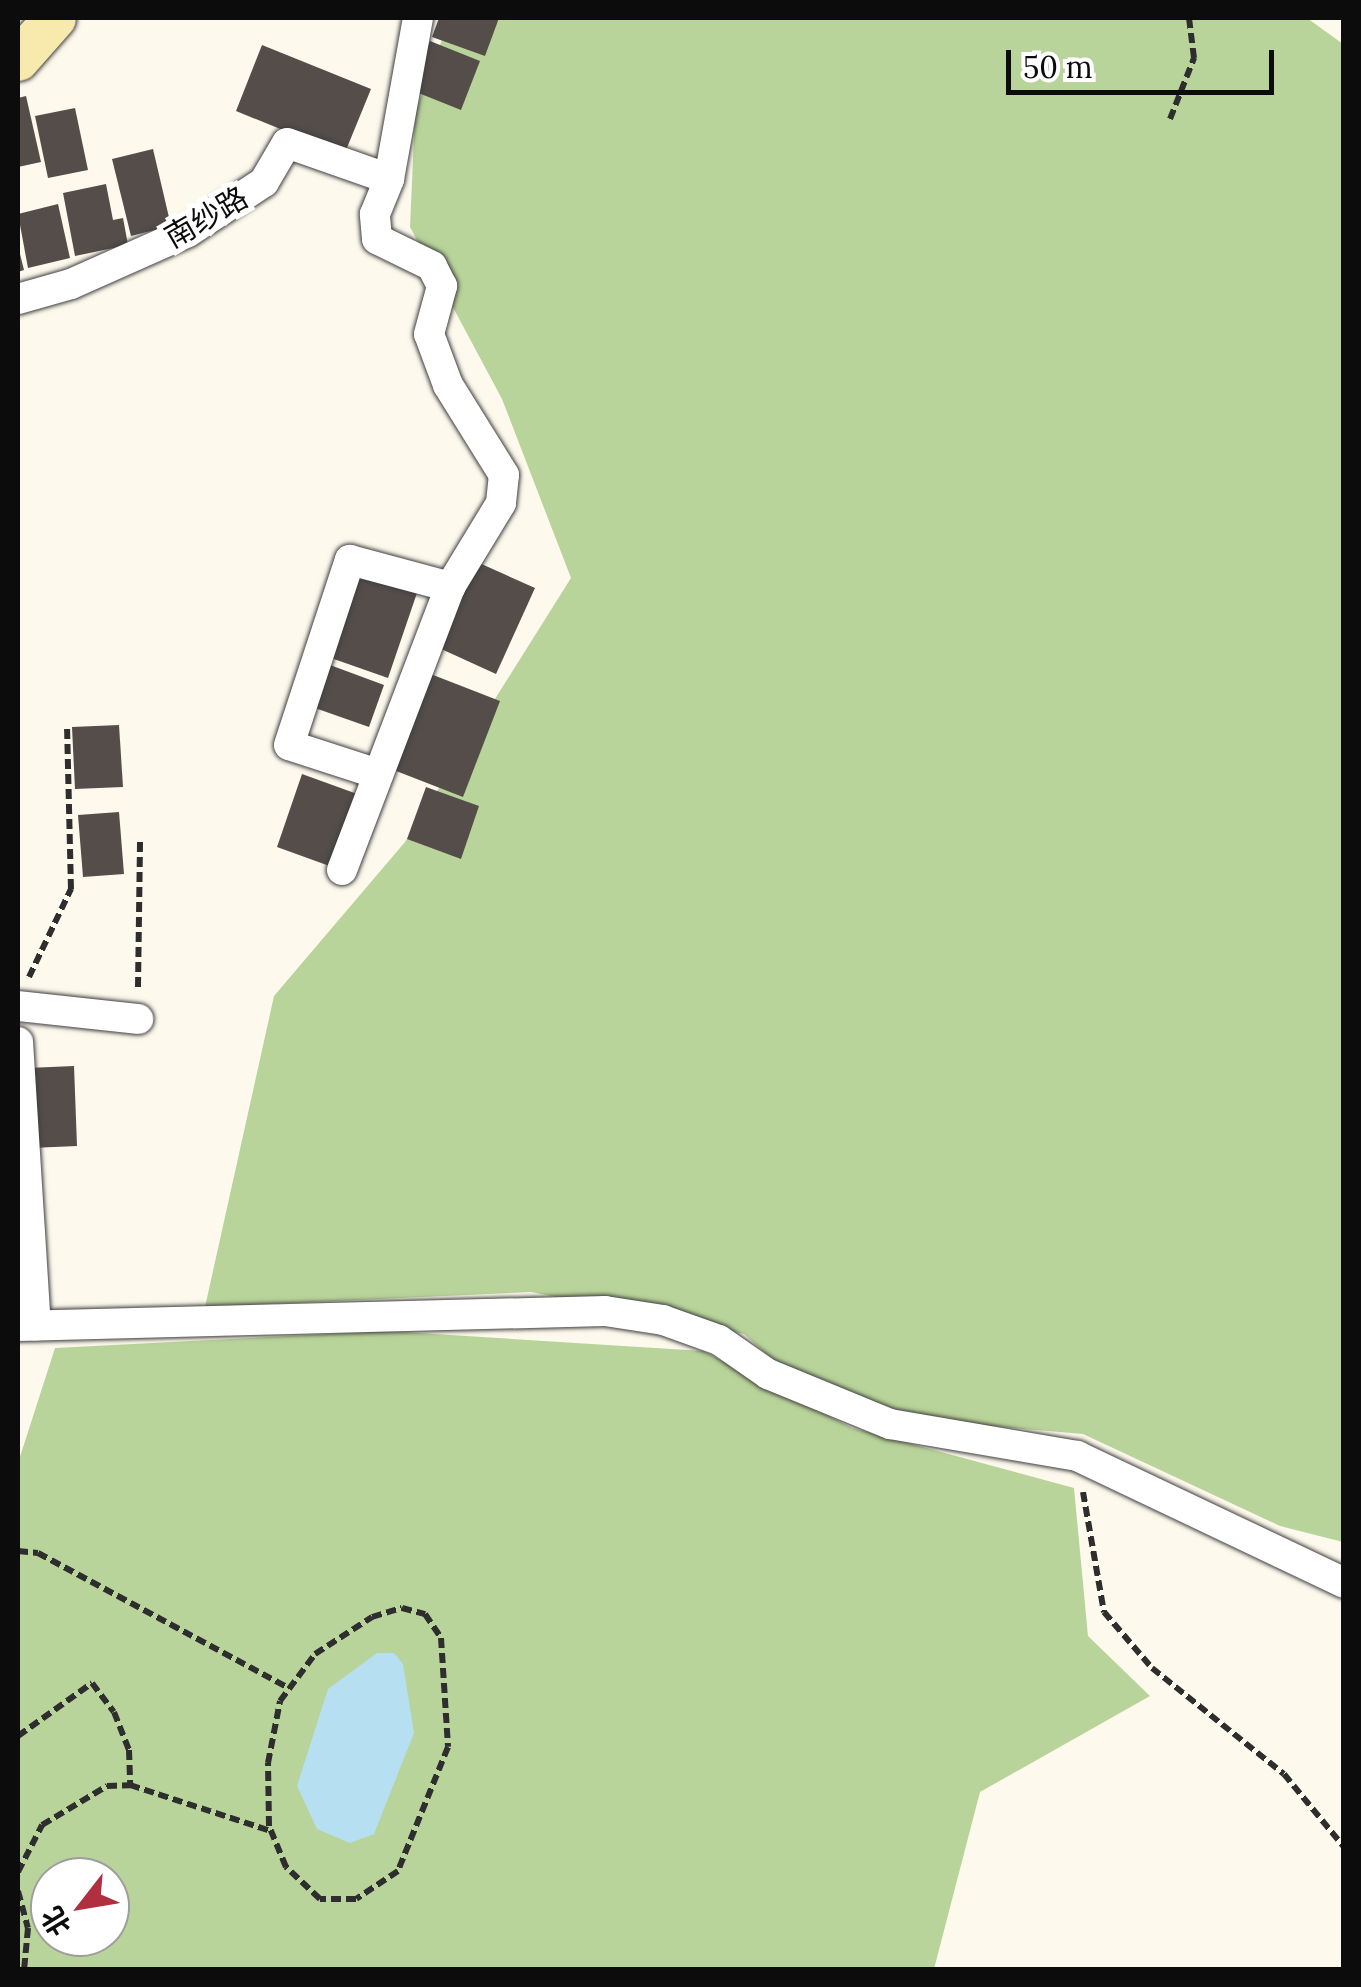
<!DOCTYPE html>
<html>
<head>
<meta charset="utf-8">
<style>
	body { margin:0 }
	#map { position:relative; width:1361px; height:1987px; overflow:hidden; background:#fef9ed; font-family:Lora,"Noto Sans SC",serif }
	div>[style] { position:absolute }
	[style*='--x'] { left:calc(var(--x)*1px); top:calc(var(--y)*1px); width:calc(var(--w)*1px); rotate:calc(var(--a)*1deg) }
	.forest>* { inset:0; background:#b9d49a }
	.water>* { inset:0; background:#b6dff1 }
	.building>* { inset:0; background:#544d4a }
	.path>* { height:6px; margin-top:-3px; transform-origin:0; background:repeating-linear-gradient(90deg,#2e2e2e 0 10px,transparent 0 15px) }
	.roads { filter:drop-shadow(0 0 2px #3f3f3f) drop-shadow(0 0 2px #3f3f3f) }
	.street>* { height:30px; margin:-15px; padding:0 15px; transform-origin:15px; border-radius:15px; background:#fff }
	.secondary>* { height:42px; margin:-21px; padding:0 21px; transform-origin:21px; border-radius:21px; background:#f8eaad }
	span { translate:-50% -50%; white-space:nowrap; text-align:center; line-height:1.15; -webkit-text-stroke:10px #fff; paint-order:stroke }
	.street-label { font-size:30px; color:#0c0c0c }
	.frame { position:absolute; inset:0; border:20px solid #0c0c0c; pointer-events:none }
	.north { position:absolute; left:30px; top:1857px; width:100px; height:100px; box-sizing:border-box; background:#fff; border:2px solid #9e9e9e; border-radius:50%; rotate:239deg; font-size:28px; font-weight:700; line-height:40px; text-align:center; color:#0c0c0c }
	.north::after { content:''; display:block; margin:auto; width:35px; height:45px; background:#b13040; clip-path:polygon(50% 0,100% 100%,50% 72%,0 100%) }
	.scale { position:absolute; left:1006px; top:50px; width:268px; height:45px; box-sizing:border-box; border:5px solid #0c0c0c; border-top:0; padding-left:12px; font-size:30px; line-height:35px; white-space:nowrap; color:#0c0c0c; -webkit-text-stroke:8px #fff; paint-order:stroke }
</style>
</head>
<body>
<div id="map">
	<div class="forest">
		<div style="clip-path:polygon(450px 18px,1307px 18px,1343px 44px,1343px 1542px,1280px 1526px,1083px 1434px,932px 1421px,791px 1376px,744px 1334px,531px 1292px,205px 1307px,274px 996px,405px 842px,571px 578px,502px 399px,410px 227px,415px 113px)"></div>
		<div style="clip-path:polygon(evenodd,387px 1331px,703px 1351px,852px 1428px,1074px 1488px,1088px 1636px,1150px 1696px,980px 1792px,934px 1969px,18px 1970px,18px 1463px,55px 1348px,387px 1331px,50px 1877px,110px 1877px,110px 1937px,50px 1937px,50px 1877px)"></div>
	</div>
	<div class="water">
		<div style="clip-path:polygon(377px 1653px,394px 1653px,403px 1664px,414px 1733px,374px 1834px,350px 1843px,317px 1829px,297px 1786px,328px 1689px)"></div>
	</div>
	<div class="building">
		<div style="clip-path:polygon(439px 18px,499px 18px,485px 56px,432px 37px)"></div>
		<div style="clip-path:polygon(430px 41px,480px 61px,461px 110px,411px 90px)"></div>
		<div style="clip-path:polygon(262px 45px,371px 89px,344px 155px,236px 111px)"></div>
		<div style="clip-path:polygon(26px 96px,41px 162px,18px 167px,18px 98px)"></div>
		<div style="clip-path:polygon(75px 108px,88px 170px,48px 178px,35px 116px)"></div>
		<div style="clip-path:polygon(153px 149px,171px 226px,131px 236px,112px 159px)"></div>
		<div style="clip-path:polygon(106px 184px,113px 220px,123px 218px,128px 245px,75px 256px,63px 193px)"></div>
		<div style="clip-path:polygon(58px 204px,70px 258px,28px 268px,18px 214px)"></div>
		<div style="clip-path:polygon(18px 246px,24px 270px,18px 272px)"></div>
		<div style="clip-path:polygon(477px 562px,535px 588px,496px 674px,439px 648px)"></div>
		<div style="clip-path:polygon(361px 570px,418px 590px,388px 678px,331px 658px)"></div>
		<div style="clip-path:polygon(330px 665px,384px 685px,369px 727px,315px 708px)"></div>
		<div style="clip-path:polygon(428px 673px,500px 701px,463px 797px,391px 769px)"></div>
		<div style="clip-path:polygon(119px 725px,123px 787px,75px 789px,72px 727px)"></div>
		<div style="clip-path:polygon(302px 774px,360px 795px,335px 868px,277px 847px)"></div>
		<div style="clip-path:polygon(426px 787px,479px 806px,461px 859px,407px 839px)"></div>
		<div style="clip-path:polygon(119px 812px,124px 874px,83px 877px,78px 815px)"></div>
		<div style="clip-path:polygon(74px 1066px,77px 1146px,31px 1148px,28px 1068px)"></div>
	</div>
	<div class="path">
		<div style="--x:1170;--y:119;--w:66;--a:-68.5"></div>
		<div style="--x:1194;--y:58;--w:40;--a:-97.1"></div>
		<div style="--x:29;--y:977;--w:98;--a:-64.5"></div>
		<div style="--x:71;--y:889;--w:164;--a:-91.4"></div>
		<div style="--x:138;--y:987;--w:149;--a:-89.2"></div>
		<div style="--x:1083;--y:1492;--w:122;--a:80.1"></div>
		<div style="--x:1104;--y:1612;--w:74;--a:49.4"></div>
		<div style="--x:1152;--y:1668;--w:169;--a:38.8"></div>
		<div style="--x:1284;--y:1774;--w:94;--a:50.6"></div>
		<div style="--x:18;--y:1551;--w:20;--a:6"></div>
		<div style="--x:38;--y:1553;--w:285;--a:28.3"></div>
		<div style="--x:402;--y:1608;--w:24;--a:15"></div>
		<div style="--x:425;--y:1614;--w:29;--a:56"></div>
		<div style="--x:441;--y:1638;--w:109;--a:86.3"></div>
		<div style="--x:448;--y:1747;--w:134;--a:112"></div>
		<div style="--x:398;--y:1871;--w:50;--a:146.3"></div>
		<div style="--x:356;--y:1899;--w:36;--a:180"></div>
		<div style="--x:320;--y:1899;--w:47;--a:-136.7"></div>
		<div style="--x:286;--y:1867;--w:44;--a:-112.5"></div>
		<div style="--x:269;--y:1826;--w:63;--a:-90.9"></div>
		<div style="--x:268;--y:1763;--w:63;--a:-79"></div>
		<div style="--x:280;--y:1701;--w:59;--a:-53.3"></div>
		<div style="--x:315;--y:1654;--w:68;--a:-33"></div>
		<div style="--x:372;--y:1617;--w:31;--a:-17"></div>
		<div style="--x:18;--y:1736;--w:91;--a:-35.6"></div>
		<div style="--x:92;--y:1683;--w:36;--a:53"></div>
		<div style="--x:114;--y:1712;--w:41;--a:68.5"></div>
		<div style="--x:129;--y:1750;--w:35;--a:88"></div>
		<div style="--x:18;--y:1872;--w:53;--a:-62.9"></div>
		<div style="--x:42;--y:1825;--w:76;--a:-31"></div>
		<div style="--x:107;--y:1786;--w:23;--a:-2"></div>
		<div style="--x:130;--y:1785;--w:148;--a:18.1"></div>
		<div style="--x:18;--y:1891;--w:38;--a:75"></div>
		<div style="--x:28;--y:1928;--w:42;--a:95.4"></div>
	</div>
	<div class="roads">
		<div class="street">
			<div style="--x:18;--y:299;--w:55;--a:-15.8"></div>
			<div style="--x:71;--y:284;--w:128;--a:-24"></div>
			<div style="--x:188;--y:232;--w:91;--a:-33.3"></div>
			<div style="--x:264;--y:182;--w:45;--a:-59.5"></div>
			<div style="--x:287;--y:143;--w:108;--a:19.4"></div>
			<div style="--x:375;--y:773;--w:90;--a:-162"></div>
			<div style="--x:289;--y:745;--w:195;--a:-71.8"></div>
			<div style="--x:350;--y:560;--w:104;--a:15.1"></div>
			<div style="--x:342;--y:870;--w:303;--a:-69.1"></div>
			<div style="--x:450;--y:587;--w:98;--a:-58.7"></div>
			<div style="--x:501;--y:503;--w:28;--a:-84"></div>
			<div style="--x:504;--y:475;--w:106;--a:-121.9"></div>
			<div style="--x:448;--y:385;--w:54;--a:-110.4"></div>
			<div style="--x:429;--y:334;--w:50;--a:-74.8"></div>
			<div style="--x:442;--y:286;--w:22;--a:-117"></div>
			<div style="--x:432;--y:266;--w:61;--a:-153.9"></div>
			<div style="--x:377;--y:239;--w:25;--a:-95"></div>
			<div style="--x:375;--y:214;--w:38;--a:-68"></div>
			<div style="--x:389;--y:179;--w:164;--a:-79.8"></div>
			<div style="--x:18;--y:1006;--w:121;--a:6.2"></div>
			<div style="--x:18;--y:1042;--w:284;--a:86.4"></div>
			<div style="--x:18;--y:1326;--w:587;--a:-1.46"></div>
			<div style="--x:605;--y:1311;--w:59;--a:8.8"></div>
			<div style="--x:663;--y:1320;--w:59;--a:19.7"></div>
			<div style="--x:719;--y:1340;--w:60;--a:34.8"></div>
			<div style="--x:768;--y:1374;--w:132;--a:22.3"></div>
			<div style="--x:890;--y:1424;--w:190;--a:9.7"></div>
			<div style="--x:1077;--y:1456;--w:296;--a:25.4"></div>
		</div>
		<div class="secondary">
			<div style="--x:18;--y:60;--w:56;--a:-48.6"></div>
		</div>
	</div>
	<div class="street-label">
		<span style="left:206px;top:217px;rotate:-30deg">南纱路</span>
	</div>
	<div class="frame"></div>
	<div class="north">北</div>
	<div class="scale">50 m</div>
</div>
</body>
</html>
